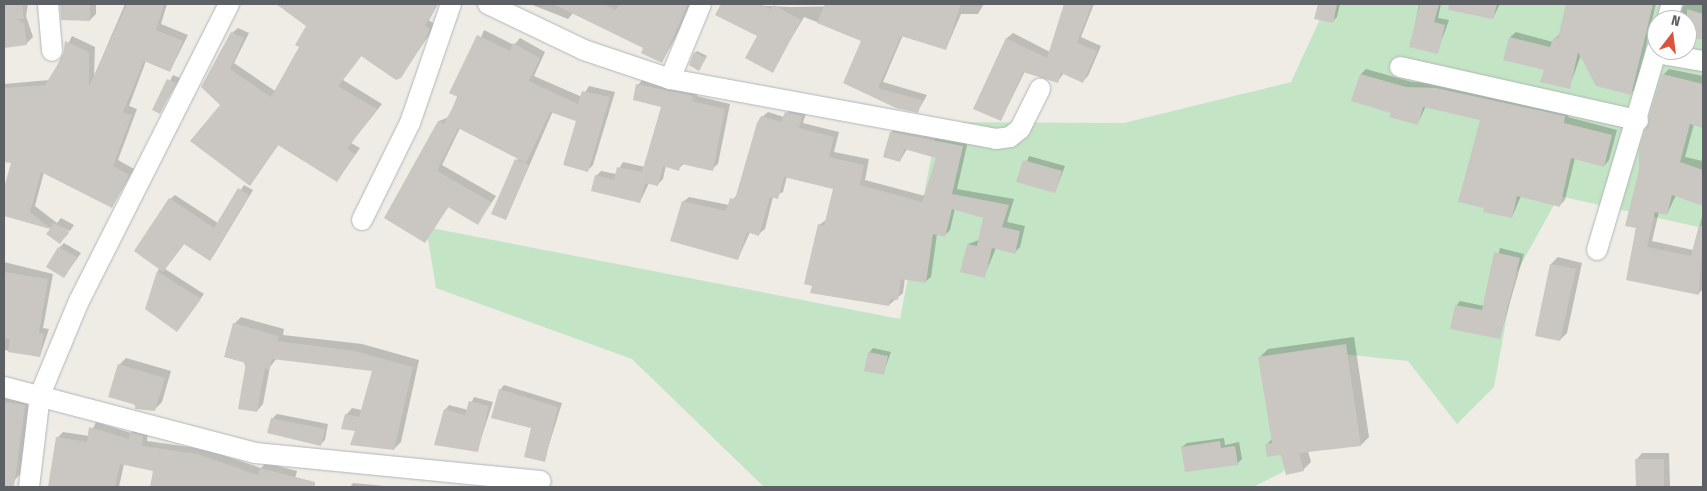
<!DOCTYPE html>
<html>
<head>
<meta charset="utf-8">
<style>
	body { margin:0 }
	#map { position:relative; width:1707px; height:491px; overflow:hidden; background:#eeece5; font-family:"Fira Sans Condensed",sans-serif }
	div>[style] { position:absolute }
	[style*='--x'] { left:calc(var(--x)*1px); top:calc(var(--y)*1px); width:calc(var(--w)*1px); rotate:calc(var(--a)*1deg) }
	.green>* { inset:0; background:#c3e4c5 }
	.shadow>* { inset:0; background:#0003 }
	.building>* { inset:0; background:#cac7c2 }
	.roads { filter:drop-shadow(0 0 1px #b2b5b9) drop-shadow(0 0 1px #b2b5b9) }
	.minor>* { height:20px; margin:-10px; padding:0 10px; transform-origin:10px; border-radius:10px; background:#fff }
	span { translate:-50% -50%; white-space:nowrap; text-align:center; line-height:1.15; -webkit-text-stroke:4px #fff; paint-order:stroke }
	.frame { position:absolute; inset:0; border:5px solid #5d6064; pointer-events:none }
	.north { position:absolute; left:1647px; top:10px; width:50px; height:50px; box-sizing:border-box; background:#fff; border:1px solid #bebfc1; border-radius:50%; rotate:15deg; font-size:14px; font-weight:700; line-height:20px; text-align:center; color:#5d6064 }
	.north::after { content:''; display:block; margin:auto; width:18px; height:22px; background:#dc523c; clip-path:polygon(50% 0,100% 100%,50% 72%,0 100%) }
</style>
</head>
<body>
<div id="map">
	<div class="green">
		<div style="clip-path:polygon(evenodd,1327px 4px,1703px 4px,1703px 228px,1559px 196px,1514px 277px,1494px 387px,1457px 424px,1408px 361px,1342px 354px,1283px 472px,1253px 487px,764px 487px,632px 359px,436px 288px,426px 227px,900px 319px,938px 122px,1124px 123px,1291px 82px,1327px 4px,1657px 20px,1687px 20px,1687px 50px,1657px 50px,1657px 20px)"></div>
	</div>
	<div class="shadow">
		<div style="clip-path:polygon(4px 4px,28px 4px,26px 16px,33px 37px,27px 43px,4px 45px)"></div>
		<div style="clip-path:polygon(62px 4px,96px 4px,96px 14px,90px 20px,63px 19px)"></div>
		<div style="clip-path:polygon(125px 4px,167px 4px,161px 24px,188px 35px,170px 71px,146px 61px,129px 106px,137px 109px,118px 160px,134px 169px,112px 207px,44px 172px,35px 206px,57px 223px,61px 218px,74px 225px,70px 231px,53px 224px,69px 233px,60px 242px,52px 228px,4px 215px,4px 193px,12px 162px,4px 160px,4px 84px,50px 80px,72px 36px,95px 47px,94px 76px)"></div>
		<div style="clip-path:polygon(278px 4px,438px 4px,429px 20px,434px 24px,432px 31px,400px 77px,362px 55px,343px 80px,382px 104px,351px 143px,360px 148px,337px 181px,279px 144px,250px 185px,221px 105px,232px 33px,238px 28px,249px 33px,234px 63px,275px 91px,301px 47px,308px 26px)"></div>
		<div style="clip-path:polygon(530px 4px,694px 4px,662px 62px,645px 48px,574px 12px,568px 19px)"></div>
		<div style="clip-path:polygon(722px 4px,791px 7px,984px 4px,978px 14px,961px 14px,946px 49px,903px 35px,883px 82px,927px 95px,918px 111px,845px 82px,863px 40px,804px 17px,772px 71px,759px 35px,716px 14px)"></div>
		<div style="clip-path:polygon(1066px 4px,1094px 4px,1081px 37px,1101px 46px,1088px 76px,1083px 81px,1064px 73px,1058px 81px,1025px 71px,1001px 120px,975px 109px,1007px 38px,1013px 33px,1050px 52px)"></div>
		<div style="clip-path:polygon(1319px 4px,1340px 4px,1337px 17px,1332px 22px,1316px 18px)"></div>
		<div style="clip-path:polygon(1419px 4px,1441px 4px,1438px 18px,1449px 20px,1437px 53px,1411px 46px)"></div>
		<div style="clip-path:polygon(1468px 4px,1500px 4px,1493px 18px,1466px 12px)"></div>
		<div style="clip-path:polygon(1567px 4px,1656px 4px,1636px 88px,1631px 93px,1581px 55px,1569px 88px,1510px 37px,1516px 32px,1553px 42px,1561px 32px)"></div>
		<div style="clip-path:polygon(1684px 4px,1703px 4px,1703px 39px,1687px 38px,1687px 20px,1678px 20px)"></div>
		<div style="clip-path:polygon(484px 30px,514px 45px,520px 38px,545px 52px,534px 76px,582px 97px,589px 86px,615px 92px,593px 165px,587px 171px,577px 120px,553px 111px,506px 219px,518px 157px,460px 128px,442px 165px,496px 196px,478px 223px,449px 206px,425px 242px,386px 217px,439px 121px,449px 117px)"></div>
		<div style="clip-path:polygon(697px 51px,707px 56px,699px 69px,695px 53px)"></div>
		<div style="clip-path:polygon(1366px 69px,1412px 82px,1442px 83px,1570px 111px,1568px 117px,1617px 130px,1609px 160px,1604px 166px,1575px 158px,1565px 200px,1560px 205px,1521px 196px,1512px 217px,1481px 120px,1426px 106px,1418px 123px,1392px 112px,1361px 74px)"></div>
		<div style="clip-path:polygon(1669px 69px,1703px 76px,1703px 126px,1694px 124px,1685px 157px,1703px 161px,1703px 204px,1676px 195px,1667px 214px,1659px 212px,1652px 241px,1693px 250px,1703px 213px,1703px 289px,1698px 294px,1627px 279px,1663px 75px)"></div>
		<div style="clip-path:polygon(173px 75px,180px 78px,160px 112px,154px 110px)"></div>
		<div style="clip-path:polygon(643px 79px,698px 91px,697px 96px,730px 104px,718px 164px,712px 169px,685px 163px,678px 169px,666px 165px,663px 179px,657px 185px,649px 183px,640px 202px,596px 176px,601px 171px,616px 174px,623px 162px,645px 167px,663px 106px,638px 85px)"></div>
		<div style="clip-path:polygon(791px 107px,807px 110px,803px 123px,839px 132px,834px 152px,869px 159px,865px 180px,925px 196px,938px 157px,907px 149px,900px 161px,891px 132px,897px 127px,968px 141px,957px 189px,1014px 199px,1007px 222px,1025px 226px,1020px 247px,1015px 252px,996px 248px,984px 277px,968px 244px,979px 240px,985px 217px,955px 208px,950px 230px,945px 235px,937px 234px,931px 277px,925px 282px,905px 278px,903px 293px,889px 305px,819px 225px,826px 220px,834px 188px,787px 176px,783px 192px,773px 197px,765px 229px,759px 234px,750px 232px,738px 259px,683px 202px,689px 197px,729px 205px,738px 193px,762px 117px,768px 112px,784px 117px)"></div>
		<div style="clip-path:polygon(1029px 156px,1065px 166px,1055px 192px,1018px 181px)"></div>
		<div style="clip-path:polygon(244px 185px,253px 190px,214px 255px,210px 260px,185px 243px,165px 269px,204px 294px,177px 330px,158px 272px,170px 199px,175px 195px,218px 223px)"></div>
		<div style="clip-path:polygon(64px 243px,81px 253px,64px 277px,59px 248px)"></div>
		<div style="clip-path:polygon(1500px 248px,1524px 254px,1500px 337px,1456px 306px,1460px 301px,1484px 306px)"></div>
		<div style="clip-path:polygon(1558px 257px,1582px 263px,1567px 333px,1560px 340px,1551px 264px)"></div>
		<div style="clip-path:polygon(4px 262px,53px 274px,43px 328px,49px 329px,40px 356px,4px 350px)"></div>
		<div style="clip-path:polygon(241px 317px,284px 329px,283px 335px,362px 344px,419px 360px,401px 442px,394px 449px,356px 431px,346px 415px,352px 408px,362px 410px,374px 370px,277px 358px,270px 367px,263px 404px,257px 411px,234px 324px)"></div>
		<div style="clip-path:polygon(1354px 337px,1369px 437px,1361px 445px,1308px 451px,1311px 462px,1303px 470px,1267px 444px,1272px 439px,1260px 357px,1268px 349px)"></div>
		<div style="clip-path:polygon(873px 348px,891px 352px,883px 374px,869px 353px)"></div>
		<div style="clip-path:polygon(126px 358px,171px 371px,162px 402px,154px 410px,136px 408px,119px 365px)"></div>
		<div style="clip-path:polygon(504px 385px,562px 403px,544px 461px,533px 427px,500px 390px)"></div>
		<div style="clip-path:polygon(4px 395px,31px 399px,20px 474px,14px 481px,4px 479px)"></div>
		<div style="clip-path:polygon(474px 397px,493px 402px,477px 451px,445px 410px,449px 405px,468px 410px)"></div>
		<div style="clip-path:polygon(277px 414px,328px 424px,325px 440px,321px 444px,272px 419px)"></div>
		<div style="clip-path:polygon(96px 422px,131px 433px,137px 427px,148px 430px,147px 441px,204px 449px,261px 468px,266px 463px,297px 471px,293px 487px,152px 487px,155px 470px,124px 464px,119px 487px,49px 487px,57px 438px,63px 432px,89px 436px)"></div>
		<div style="clip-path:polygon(1224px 438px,1225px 445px,1239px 442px,1242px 459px,1238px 463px,1186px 471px,1182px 447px,1187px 443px)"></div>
		<div style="clip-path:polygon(1642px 453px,1669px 453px,1670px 487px,1637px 487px,1637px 459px)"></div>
		<div style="clip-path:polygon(353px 483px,395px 487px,350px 487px)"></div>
	</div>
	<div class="building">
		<div style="clip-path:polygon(4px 4px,22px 4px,24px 19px,16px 19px,24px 23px,27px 45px,4px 48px)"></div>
		<div style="clip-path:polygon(60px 4px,90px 4px,90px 21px,61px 20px)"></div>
		<div style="clip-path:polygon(127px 4px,164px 4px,156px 30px,183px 41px,170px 72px,144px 61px,123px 112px,132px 115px,113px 166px,129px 175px,112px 208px,41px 172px,30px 212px,50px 228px,54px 223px,69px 231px,60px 244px,46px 234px,50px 229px,4px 216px,4px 188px,11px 163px,4px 162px,4px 88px,45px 85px,63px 56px,65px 41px,89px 52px,89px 86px)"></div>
		<div style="clip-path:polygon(276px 4px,437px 4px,425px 26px,430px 29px,427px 37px,401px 78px,396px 80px,361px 56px,338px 86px,377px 109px,347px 149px,355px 154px,337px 182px,278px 145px,250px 186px,190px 141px,220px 105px,201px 87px,231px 32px,244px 38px,230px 69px,271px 97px,299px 47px,295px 45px,306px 26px)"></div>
		<div style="clip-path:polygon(553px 4px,603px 4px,616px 10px,619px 4px,688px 4px,662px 63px,641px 53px,643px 48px)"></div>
		<div style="clip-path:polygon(721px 4px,759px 4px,771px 9px,774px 5px,801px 20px,773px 73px,745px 58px,757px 36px,715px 15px)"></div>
		<div style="clip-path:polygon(825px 4px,961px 4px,946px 50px,901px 36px,878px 88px,922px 100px,918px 113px,896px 108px,843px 83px,861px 41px,817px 23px)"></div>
		<div style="clip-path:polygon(1064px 4px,1092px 4px,1077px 43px,1097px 51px,1083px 83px,1061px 73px,1058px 83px,1023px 72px,1001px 121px,973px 109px,1006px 38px,1047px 58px)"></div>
		<div style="clip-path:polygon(1318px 4px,1337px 4px,1333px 23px,1314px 19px)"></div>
		<div style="clip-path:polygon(1420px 4px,1439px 4px,1434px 22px,1445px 25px,1438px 54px,1409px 47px)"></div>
		<div style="clip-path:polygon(1449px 4px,1497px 4px,1493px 19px,1448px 10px)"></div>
		<div style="clip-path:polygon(1566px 4px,1653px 4px,1631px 95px,1596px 86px,1578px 52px,1570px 89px,1540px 82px,1544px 70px,1503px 60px,1509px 37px,1550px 47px,1554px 37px,1558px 38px)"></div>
		<div style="clip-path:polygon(1687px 9px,1703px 14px,1703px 40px,1687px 35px)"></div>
		<div style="clip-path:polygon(477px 35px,510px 51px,513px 43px,540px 58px,529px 81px,578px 104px,582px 91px,610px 97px,588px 172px,563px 165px,576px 121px,550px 112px,526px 163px,458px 128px,437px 171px,491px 202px,478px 225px,448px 207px,425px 243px,384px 218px,438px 121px,444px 124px,458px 97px,449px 93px)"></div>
		<div style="clip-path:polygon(694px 52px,706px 58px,699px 71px,689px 65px)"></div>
		<div style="clip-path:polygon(1360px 74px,1406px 87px,1436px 88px,1565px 116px,1564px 123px,1612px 135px,1604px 167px,1571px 158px,1560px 207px,1517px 196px,1512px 218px,1483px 212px,1484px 208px,1458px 202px,1480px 120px,1423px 107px,1418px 125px,1389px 117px,1391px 113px,1351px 101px)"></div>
		<div style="clip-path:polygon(1662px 74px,1703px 84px,1703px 128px,1690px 124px,1680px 162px,1703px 170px,1703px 206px,1672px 195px,1667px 215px,1655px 212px,1647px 247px,1691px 256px,1699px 225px,1703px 226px,1699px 295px,1626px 280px,1636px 228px,1625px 226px,1639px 170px,1639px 150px)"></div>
		<div style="clip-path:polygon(167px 79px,176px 83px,160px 114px,152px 110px)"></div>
		<div style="clip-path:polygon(636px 84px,684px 94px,693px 96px,692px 101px,725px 109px,713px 171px,681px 164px,679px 171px,663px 166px,658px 186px,645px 183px,640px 203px,591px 191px,595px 175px,614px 180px,617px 167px,642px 172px,661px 107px,633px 100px)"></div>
		<div style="clip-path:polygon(785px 112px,802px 116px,799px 128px,834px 137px,829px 157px,864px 165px,860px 185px,922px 202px,936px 158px,904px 149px,900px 162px,883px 157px,890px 132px,963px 146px,952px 194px,1009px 205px,1002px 227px,1020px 231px,1015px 254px,992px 248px,985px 278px,960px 272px,967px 244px,977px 246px,983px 218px,952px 209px,945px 237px,933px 234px,926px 283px,901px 279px,898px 300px,890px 299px,889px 306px,810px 293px,812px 286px,804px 284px,818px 224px,824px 226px,833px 189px,784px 177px,778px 199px,770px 197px,759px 236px,747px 232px,738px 260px,670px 241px,682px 201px,726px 211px,730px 198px,735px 199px,757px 123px,761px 116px,781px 122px)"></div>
		<div style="clip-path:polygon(515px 159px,529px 165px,506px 220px,491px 214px)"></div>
		<div style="clip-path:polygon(1023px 160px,1062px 171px,1055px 193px,1016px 182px)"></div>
		<div style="clip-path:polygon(238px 188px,249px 195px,210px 261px,184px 244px,163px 272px,134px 251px,169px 198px,214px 228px)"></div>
		<div style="clip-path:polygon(58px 247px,77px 257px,64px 278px,46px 267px)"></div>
		<div style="clip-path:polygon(1494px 252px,1520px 258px,1500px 339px,1450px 329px,1455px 305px,1482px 310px)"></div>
		<div style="clip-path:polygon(1550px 264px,1576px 269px,1560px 341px,1535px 336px)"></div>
		<div style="clip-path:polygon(157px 271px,201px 299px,177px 332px,145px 309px)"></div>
		<div style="clip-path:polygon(4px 272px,48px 279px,39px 333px,44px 333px,40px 357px,8px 352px,10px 339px,4px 338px)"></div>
		<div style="clip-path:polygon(233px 323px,279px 336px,277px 341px,355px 351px,413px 367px,394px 450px,350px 445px,355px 431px,341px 429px,345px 414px,359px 417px,372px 371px,272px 359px,269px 370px,265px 368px,257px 412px,238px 409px,246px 363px,224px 357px)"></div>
		<div style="clip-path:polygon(1346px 344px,1361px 446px,1299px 453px,1304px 471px,1286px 475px,1281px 455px,1267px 457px,1265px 444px,1272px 443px,1258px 357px)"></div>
		<div style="clip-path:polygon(868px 352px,888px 356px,884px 375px,864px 371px)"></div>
		<div style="clip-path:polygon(118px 364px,165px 378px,155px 411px,135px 409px,136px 405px,108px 397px)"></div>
		<div style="clip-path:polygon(499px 389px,558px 407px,545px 462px,524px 457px,531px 428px,491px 418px)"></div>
		<div style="clip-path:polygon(469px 401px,489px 406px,478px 452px,434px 445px,444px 409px,465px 415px)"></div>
		<div style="clip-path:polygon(4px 402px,25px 405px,14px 487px,4px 487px)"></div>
		<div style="clip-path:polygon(271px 418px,325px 429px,321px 446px,267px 433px)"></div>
		<div style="clip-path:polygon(89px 427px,129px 439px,130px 432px,143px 436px,142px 446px,197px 454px,258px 475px,260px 468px,315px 482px,315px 487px,150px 487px,153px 471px,120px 464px,115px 487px,48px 487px,56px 437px,87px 442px)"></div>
		<div style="clip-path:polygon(1220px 441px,1221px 448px,1235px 446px,1238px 465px,1185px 472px,1181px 447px)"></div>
		<div style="clip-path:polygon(1635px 459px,1664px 459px,1664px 487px,1636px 487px)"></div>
	</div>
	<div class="roads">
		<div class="minor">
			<div style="--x:48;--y:4;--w:47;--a:85.1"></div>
			<div style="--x:488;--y:4;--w:106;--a:25.6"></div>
			<div style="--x:584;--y:50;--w:91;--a:18.6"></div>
			<div style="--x:670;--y:79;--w:331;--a:10.4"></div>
			<div style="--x:996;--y:139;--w:14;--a:-8"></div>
			<div style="--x:1010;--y:137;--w:13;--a:-39"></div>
			<div style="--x:1020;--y:129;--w:45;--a:-63.4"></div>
			<div style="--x:1667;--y:20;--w:17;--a:-73"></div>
			<div style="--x:1656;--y:53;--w:48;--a:9.7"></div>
			<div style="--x:1400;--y:67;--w:244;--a:12.6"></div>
			<div style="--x:670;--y:79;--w:81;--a:-67.5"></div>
			<div style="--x:362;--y:220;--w:108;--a:-63.7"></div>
			<div style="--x:410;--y:123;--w:126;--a:-71"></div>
			<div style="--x:1597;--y:250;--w:210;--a:-73.4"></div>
			<div style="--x:4;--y:387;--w:260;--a:14.7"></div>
			<div style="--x:255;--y:453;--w:287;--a:5.6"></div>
			<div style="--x:29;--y:487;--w:93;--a:-83.2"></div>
			<div style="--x:40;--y:395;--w:102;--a:-67.5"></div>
			<div style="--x:79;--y:301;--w:333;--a:-63.2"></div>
		</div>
	</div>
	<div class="frame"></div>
	<div class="north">N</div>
</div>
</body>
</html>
